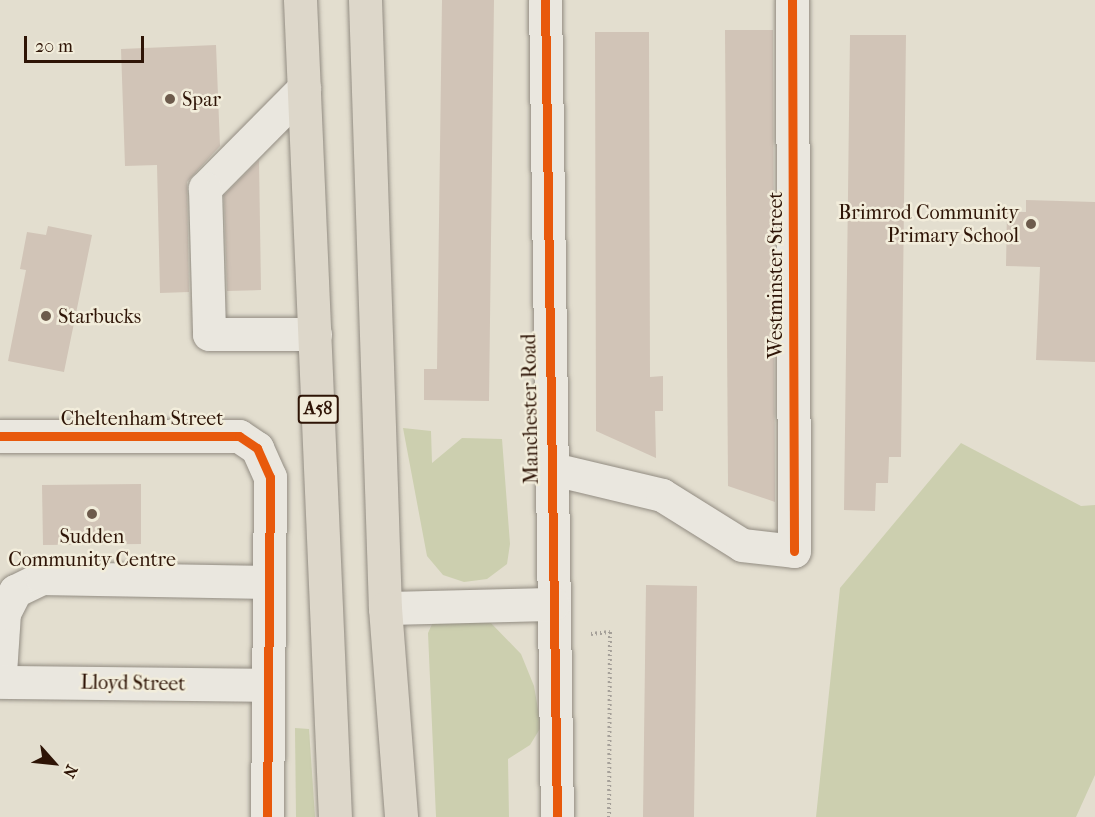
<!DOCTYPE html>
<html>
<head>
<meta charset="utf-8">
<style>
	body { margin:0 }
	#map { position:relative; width:1095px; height:817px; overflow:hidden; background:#e3decf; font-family:"IM FELL French Canon",serif }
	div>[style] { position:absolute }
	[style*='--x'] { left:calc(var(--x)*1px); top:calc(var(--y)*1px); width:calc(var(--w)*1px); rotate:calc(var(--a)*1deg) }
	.green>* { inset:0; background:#cccfaf }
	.building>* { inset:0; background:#d1c4b7 }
	.path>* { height:4px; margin-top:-2px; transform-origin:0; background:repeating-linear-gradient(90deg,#a5a099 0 1.5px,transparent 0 4.5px) }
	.roads { filter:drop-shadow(0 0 2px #928c82) drop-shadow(0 0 2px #928c82) }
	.minor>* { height:33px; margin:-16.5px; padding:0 16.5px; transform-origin:16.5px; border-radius:16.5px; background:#eae7df }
	.highway>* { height:33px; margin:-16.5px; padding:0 16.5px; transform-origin:16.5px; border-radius:16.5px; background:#ddd7ca }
	.cycleway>* { height:9px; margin:-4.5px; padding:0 4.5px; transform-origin:4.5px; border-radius:4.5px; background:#e8590c }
	.dots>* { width:16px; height:16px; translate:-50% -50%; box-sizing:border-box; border:3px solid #f2eddb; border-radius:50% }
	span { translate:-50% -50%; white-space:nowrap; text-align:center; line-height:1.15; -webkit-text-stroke:5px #f2eddb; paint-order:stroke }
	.shield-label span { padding:2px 4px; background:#f2eddb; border:2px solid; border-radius:4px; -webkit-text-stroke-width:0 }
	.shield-label { font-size:18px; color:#2e1406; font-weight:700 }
	.poi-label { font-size:20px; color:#2e1406 }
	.left { translate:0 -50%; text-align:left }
	.right { translate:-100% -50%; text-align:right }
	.street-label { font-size:20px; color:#2e1406 }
	.north { position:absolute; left:24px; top:733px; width:60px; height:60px; -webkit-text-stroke:4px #f2eddb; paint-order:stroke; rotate:117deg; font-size:16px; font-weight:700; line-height:24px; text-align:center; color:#2e1406 }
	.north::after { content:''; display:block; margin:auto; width:21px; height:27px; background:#2e1406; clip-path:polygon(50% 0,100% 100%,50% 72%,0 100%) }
	.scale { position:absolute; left:24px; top:36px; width:120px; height:27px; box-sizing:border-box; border:3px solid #2e1406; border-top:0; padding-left:8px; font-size:18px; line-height:21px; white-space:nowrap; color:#2e1406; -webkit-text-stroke:4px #f2eddb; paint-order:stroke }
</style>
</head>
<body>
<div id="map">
	<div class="green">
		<div style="clip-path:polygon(403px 428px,431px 431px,432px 463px,462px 438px,502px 439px,510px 544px,507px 564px,487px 579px,464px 582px,443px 575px,427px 556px)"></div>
		<div style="clip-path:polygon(961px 443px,1081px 506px,1095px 505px,1095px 775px,1076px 817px,816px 817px,840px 588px)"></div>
		<div style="clip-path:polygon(489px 621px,521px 654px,534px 686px,541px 727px,530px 745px,508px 759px,509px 817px,436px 817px,428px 633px,433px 622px)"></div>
		<div style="clip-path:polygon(295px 728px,309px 729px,315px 817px,296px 817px)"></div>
	</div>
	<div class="building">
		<div style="clip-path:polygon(442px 0,494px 0,489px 401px,424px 400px,424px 369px,437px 369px)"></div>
		<div style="clip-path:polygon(725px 30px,773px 30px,775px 502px,728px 486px)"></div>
		<div style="clip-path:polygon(595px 32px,649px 32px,650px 377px,663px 376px,663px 411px,655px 411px,656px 458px,596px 431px)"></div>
		<div style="clip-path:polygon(850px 35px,906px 35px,901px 457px,889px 457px,888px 483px,876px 483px,875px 511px,844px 510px)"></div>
		<div style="clip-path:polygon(216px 45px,220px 146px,187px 182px,189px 292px,160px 293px,157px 165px,125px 166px,121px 49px)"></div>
		<div style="clip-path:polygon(259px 160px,261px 290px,227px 291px,224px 195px)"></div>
		<div style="clip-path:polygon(1026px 200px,1095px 202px,1095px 362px,1036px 360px,1040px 267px,1006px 266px,1007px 212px,1026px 212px)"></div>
		<div style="clip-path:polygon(48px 226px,92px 235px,64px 372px,8px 361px,26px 270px,20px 269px,27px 232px,46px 235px)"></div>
		<div style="clip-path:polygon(141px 484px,141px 544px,43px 545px,42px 485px)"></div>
		<div style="clip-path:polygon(646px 585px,697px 586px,694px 817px,643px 817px)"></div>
	</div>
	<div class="path">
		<div style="--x:591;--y:634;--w:19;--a:-6"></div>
		<div style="--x:610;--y:632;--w:185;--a:90.3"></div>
	</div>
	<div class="roads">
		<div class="minor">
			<div style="--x:545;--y:0;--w:817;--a:89.16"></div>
			<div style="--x:304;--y:88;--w:141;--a:134.7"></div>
			<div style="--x:205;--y:188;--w:146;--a:88.4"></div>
			<div style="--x:209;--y:334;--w:106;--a:0"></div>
			<div style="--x:0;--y:436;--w:239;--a:0"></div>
			<div style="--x:239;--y:436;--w:22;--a:34"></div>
			<div style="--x:257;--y:448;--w:32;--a:66"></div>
			<div style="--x:270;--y:477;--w:340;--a:90.5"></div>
			<div style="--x:549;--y:468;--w:116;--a:13.4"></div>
			<div style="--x:662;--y:495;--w:94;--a:32"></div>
			<div style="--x:742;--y:545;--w:52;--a:6.6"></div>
			<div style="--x:794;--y:551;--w:551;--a:-90.21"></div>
			<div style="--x:385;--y:608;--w:168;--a:-1.4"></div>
			<div style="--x:0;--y:673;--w:60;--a:-86.2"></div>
			<div style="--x:4;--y:613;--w:25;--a:-63"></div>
			<div style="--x:15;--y:591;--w:30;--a:-26"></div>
			<div style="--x:42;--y:578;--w:225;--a:1"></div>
			<div style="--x:0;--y:682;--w:265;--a:0.6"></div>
		</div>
		<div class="highway">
			<div style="--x:300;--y:0;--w:818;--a:87.55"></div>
			<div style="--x:365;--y:0;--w:608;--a:88.12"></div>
			<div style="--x:385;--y:608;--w:210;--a:85.6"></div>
		</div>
	</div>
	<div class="cycleway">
		<div style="--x:545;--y:0;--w:817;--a:89.16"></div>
		<div style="--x:792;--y:0;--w:551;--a:89.79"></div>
		<div style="--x:0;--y:436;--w:239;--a:0"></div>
		<div style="--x:239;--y:436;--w:22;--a:34"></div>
		<div style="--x:257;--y:448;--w:32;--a:66"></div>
		<div style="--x:270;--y:477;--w:340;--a:90.5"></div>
	</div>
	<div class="dots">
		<div style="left:170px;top:99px;background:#6d5b4c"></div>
		<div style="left:1031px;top:224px;background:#6d5b4c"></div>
		<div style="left:46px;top:316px;background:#6d5b4c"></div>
		<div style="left:92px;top:514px;background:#6d5b4c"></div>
	</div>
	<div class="shield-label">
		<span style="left:318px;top:409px">A58</span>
	</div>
	<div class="poi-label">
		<span class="left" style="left:182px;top:99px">Spar</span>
		<span class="right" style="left:1019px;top:224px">Brimrod Community<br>Primary School</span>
		<span class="left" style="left:58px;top:316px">Starbucks</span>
		<span style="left:92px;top:548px">Sudden<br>Community Centre</span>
	</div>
	<div class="street-label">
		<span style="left:775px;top:275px;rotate:-90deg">Westminster Street</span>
		<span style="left:530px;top:409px;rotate:-91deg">Manchester Road</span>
		<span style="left:142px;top:418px">Cheltenham Street</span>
		<span style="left:133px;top:683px;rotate:1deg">Lloyd Street</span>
	</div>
	<div class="north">N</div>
	<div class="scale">20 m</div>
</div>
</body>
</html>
